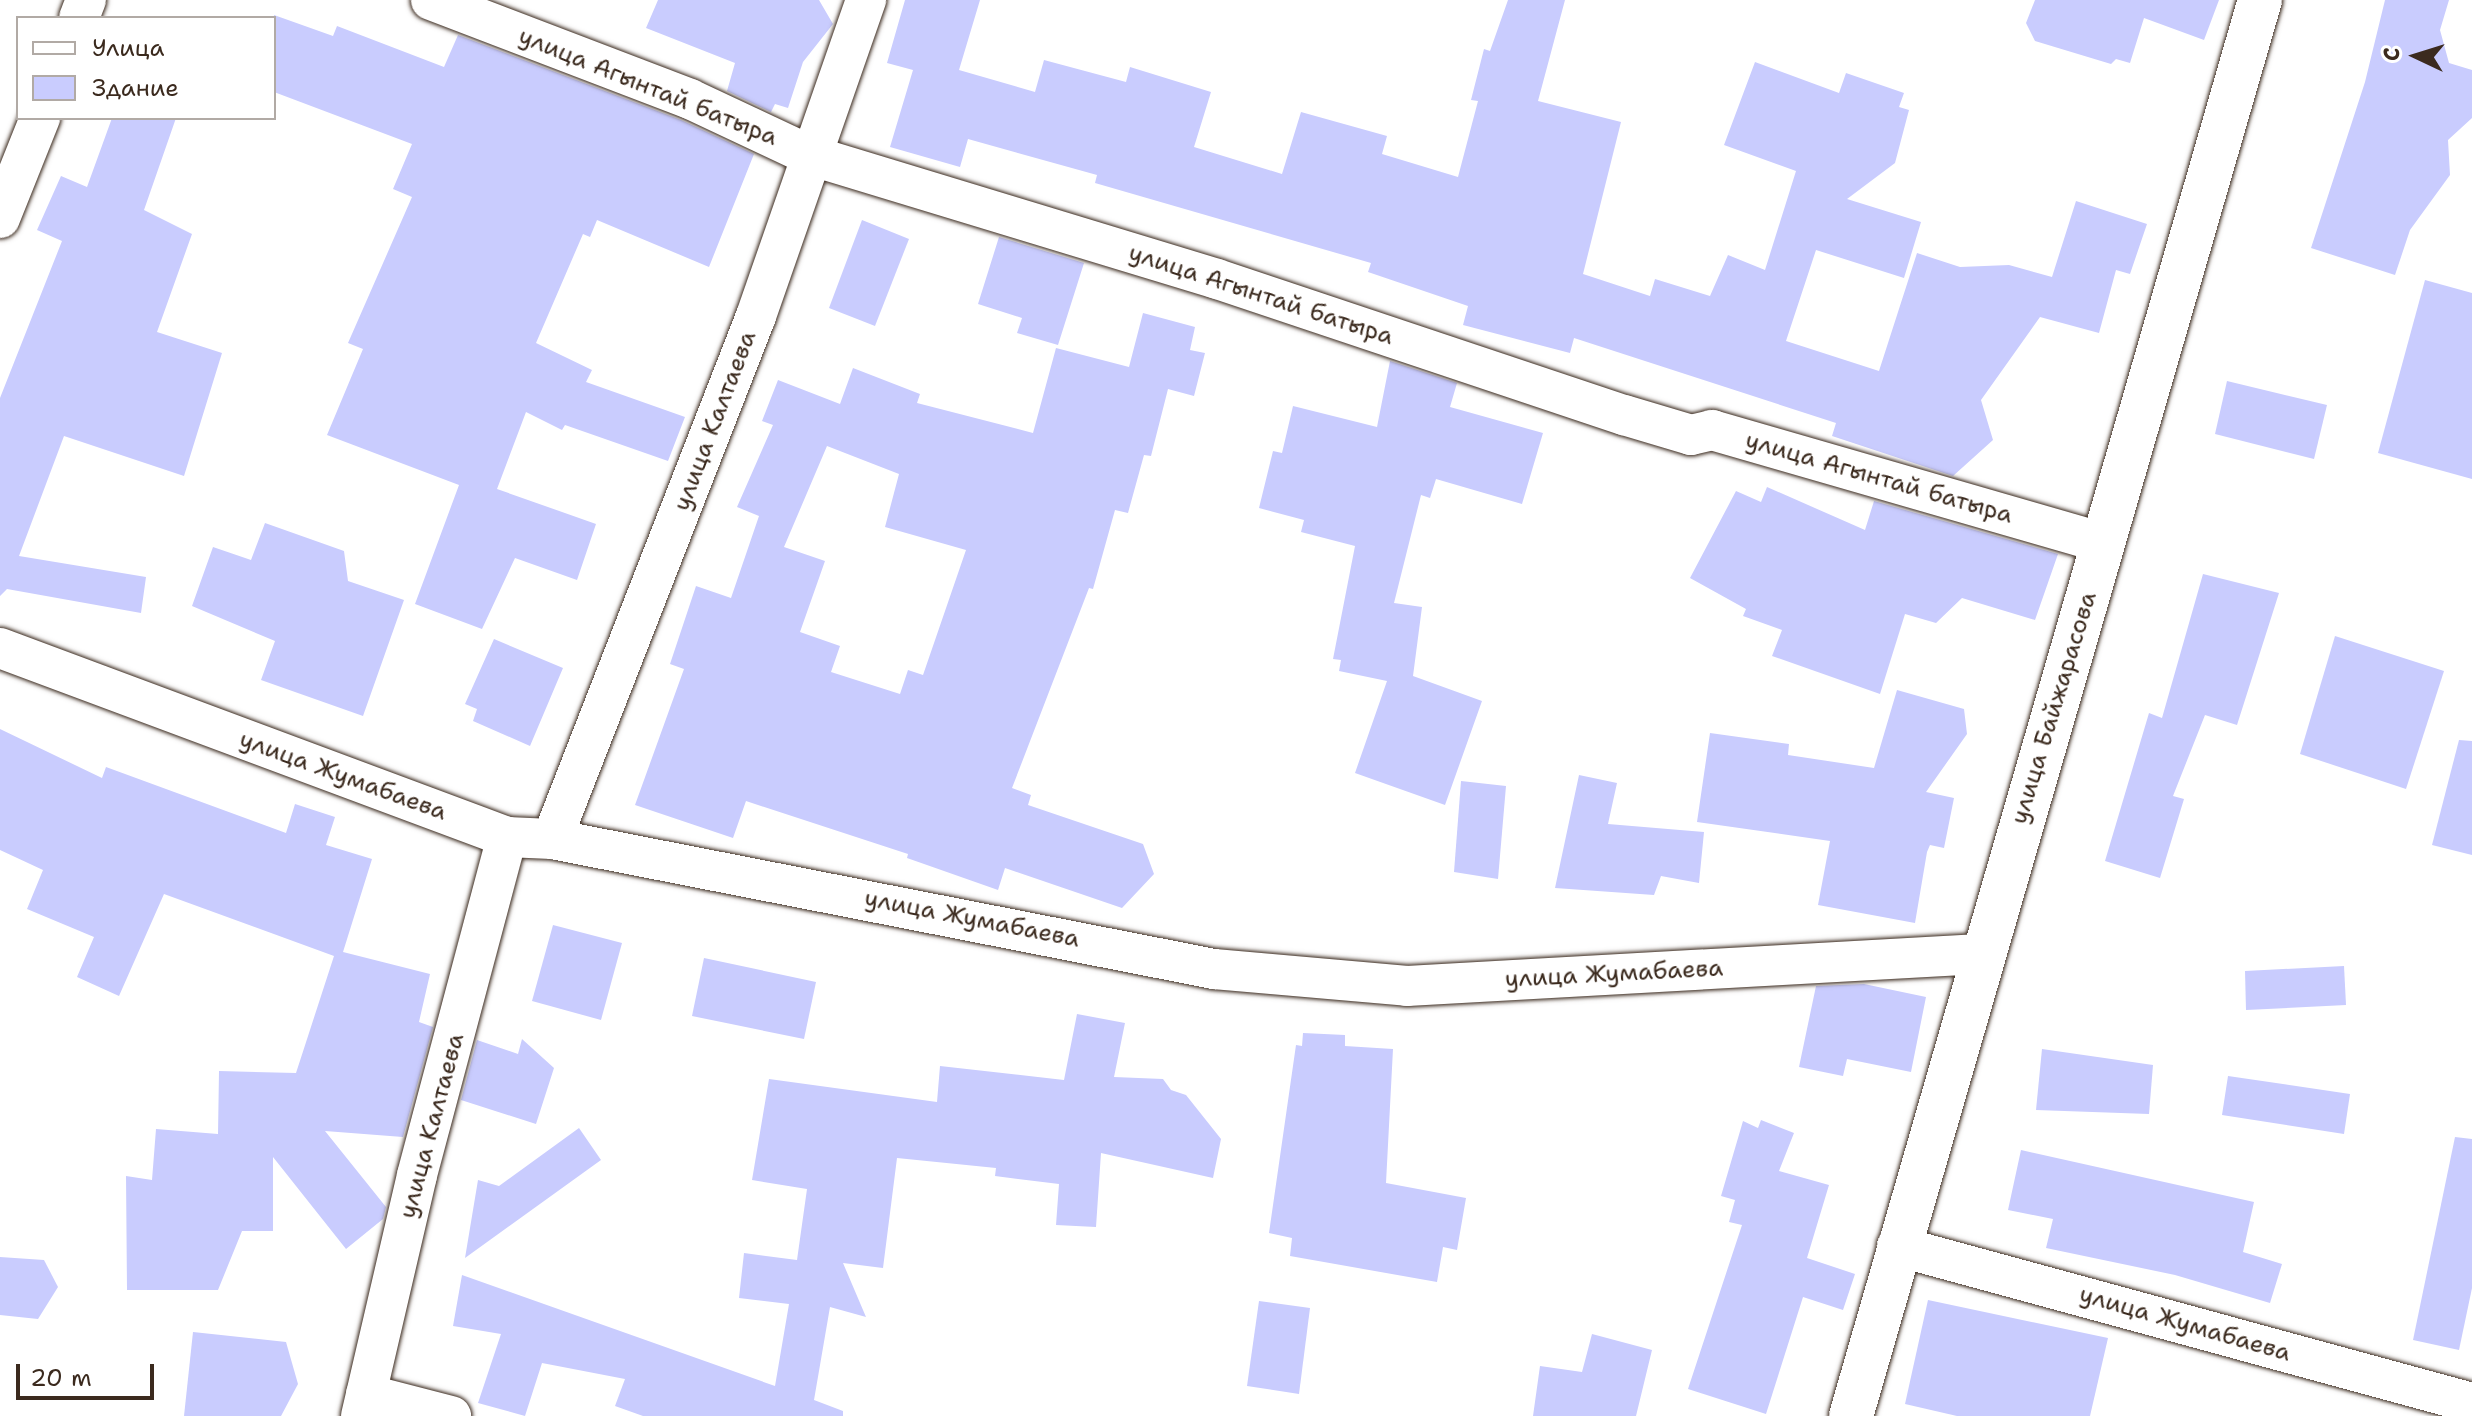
<!DOCTYPE html>
<html>
<head>
<meta charset="utf-8">
<style>
	body { margin:0 }
	#map { position:relative; width:2472px; height:1416px; overflow:hidden; background:#fff; font-family:"Shantell Sans",sans-serif }
	div>[style] { position:absolute }
	[style*='--x'] { left:calc(var(--x)*1px); top:calc(var(--y)*1px); width:calc(var(--w)*1px); rotate:calc(var(--a)*1deg) }
	.building>* { inset:0; background:#c9ccfe }
	.roads { filter:drop-shadow(0 0 2px #3b2a1e) drop-shadow(0 0 2px #3b2a1e) }
	.minor>* { height:40px; margin:-20px; padding:0 20px; transform-origin:20px; border-radius:20px; background:#fff }
	.tertiary>* { height:44px; margin:-22px; padding:0 22px; transform-origin:22px; border-radius:22px; background:#fff }
	span { translate:-50% -50%; white-space:nowrap; text-align:center; line-height:1.15; -webkit-text-stroke:7px #fff; paint-order:stroke }
	.street-label { font-size:24px; color:#3b2a1e }
	.legend { position:absolute; left:16px; top:16px; width:260px; height:104px; box-sizing:border-box; background:#fff; border:2px solid #b1aaa5; margin:0; padding:10px 14px; list-style:none; font-size:24px; color:#3b2a1e }
	.legend li { display:flex; align-items:center; gap:16px; height:40px }
	.legend b { width:40px; border:2px solid #b1aaa5 }
	.north { position:absolute; left:2376px; top:16px; width:80px; height:80px; -webkit-text-stroke:6px #fff; paint-order:stroke; rotate:274deg; font-size:22px; font-weight:700; line-height:32px; text-align:center; color:#3b2a1e }
	.north::after { content:''; display:block; margin:auto; width:28px; height:36px; background:#3b2a1e; clip-path:polygon(50% 0,100% 100%,50% 72%,0 100%) }
	.scale { position:absolute; left:16px; top:1364px; width:138px; height:36px; box-sizing:border-box; border:4px solid #3b2a1e; border-top:0; padding-left:10px; font-size:24px; line-height:28px; white-space:nowrap; color:#3b2a1e; -webkit-text-stroke:6px #fff; paint-order:stroke }
</style>
</head>
<body>
<div id="map">
	<div class="building">
		<div style="clip-path:polygon(658px 0,819px 0,833px 24px,803px 62px,788px 108px,775px 104px,771px 112px,727px 91px,735px 63px,646px 28px)"></div>
		<div style="clip-path:polygon(905px 0,980px 0,959px 70px,1035px 92px,1044px 60px,1126px 82px,1130px 67px,1211px 92px,1194px 147px,1282px 174px,1301px 112px,1387px 136px,1382px 154px,1458px 177px,1478px 101px,1471px 100px,1484px 49px,1490px 51px,1508px 0,1565px 0,1538px 101px,1621px 122px,1583px 274px,1650px 296px,1655px 279px,1710px 296px,1728px 255px,1765px 270px,1796px 171px,1724px 145px,1755px 62px,1839px 93px,1846px 73px,1904px 93px,1899px 107px,1909px 110px,1895px 163px,1847px 199px,1921px 222px,1904px 278px,1816px 250px,1786px 341px,1879px 371px,1917px 253px,1960px 267px,2009px 265px,2052px 277px,2076px 201px,2147px 224px,2130px 274px,2116px 270px,2099px 333px,2040px 317px,1981px 400px,1993px 440px,1953px 476px,1832px 436px,1836px 423px,1574px 338px,1570px 353px,1463px 325px,1468px 306px,1368px 272px,1371px 263px,1095px 183px,1097px 175px,968px 139px,960px 167px,890px 147px,913px 70px,887px 63px)"></div>
		<div style="clip-path:polygon(2035px 0,2219px 0,2204px 40px,2144px 18px,2130px 63px,2116px 59px,2111px 64px,2035px 41px,2026px 23px)"></div>
		<div style="clip-path:polygon(2385px 0,2449px 0,2440px 30px,2449px 63px,2472px 70px,2472px 118px,2448px 140px,2450px 175px,2410px 230px,2395px 275px,2311px 248px,2365px 82px)"></div>
		<div style="clip-path:polygon(274px 15px,333px 36px,337px 26px,444px 67px,458px 35px,681px 120px,754px 154px,709px 267px,597px 220px,590px 237px,583px 234px,536px 343px,592px 370px,586px 382px,685px 417px,668px 461px,565px 425px,562px 430px,526px 412px,497px 489px,596px 524px,577px 580px,515px 558px,482px 629px,415px 604px,459px 485px,327px 435px,363px 349px,348px 343px,412px 197px,393px 189px,412px 144px,274px 92px)"></div>
		<div style="clip-path:polygon(112px 118px,176px 118px,144px 210px,192px 234px,157px 332px,222px 353px,184px 476px,64px 436px,19px 556px,146px 577px,141px 613px,7px 589px,0 596px,0 398px,62px 241px,37px 230px,61px 176px,87px 187px)"></div>
		<div style="clip-path:polygon(862px 220px,909px 239px,875px 326px,829px 308px)"></div>
		<div style="clip-path:polygon(999px 237px,1084px 263px,1058px 345px,1017px 333px,1022px 318px,978px 304px)"></div>
		<div style="clip-path:polygon(2425px 280px,2472px 293px,2472px 479px,2378px 453px)"></div>
		<div style="clip-path:polygon(evenodd,1143px 313px,1195px 327px,1190px 350px,1205px 353px,1194px 396px,1168px 389px,1151px 456px,1144px 455px,1128px 513px,1115px 510px,1093px 589px,1089px 588px,1012px 788px,1031px 795px,1028px 805px,1143px 844px,1154px 874px,1122px 908px,1005px 868px,998px 890px,907px 858px,908px 854px,746px 801px,733px 838px,635px 805px,684px 669px,670px 664px,696px 586px,731px 598px,759px 516px,737px 507px,773px 425px,762px 421px,778px 380px,840px 404px,853px 368px,920px 394px,917px 403px,1033px 433px,1056px 348px,1129px 367px,1143px 313px,827px 446px,899px 474px,885px 527px,966px 550px,923px 675px,908px 670px,900px 694px,831px 672px,840px 646px,800px 632px,825px 561px,784px 547px,827px 446px)"></div>
		<div style="clip-path:polygon(1390px 361px,1457px 383px,1450px 407px,1543px 433px,1522px 504px,1436px 479px,1430px 498px,1421px 495px,1394px 603px,1422px 607px,1413px 676px,1482px 701px,1445px 805px,1355px 773px,1387px 681px,1339px 671px,1341px 660px,1333px 659px,1355px 546px,1301px 532px,1304px 520px,1259px 508px,1273px 451px,1282px 453px,1293px 406px,1377px 427px)"></div>
		<div style="clip-path:polygon(2227px 381px,2327px 405px,2314px 459px,2215px 434px)"></div>
		<div style="clip-path:polygon(1767px 487px,1865px 530px,1874px 501px,2058px 554px,2035px 620px,1962px 598px,1936px 623px,1905px 614px,1880px 694px,1772px 656px,1782px 630px,1743px 616px,1746px 609px,1690px 578px,1736px 491px,1761px 502px)"></div>
		<div style="clip-path:polygon(265px 523px,344px 551px,348px 581px,404px 600px,363px 716px,261px 680px,275px 641px,192px 606px,213px 547px,251px 560px)"></div>
		<div style="clip-path:polygon(2203px 574px,2279px 593px,2237px 725px,2205px 715px,2173px 796px,2184px 799px,2160px 878px,2105px 861px,2149px 713px,2162px 718px)"></div>
		<div style="clip-path:polygon(2335px 636px,2444px 671px,2406px 789px,2300px 754px)"></div>
		<div style="clip-path:polygon(494px 639px,563px 668px,530px 746px,473px 721px,477px 709px,465px 704px)"></div>
		<div style="clip-path:polygon(1897px 690px,1964px 709px,1967px 734px,1926px 792px,1954px 798px,1944px 848px,1930px 845px,1927px 852px,1915px 923px,1818px 905px,1830px 841px,1697px 822px,1710px 733px,1789px 744px,1788px 755px,1874px 768px)"></div>
		<div style="clip-path:polygon(0 729px,102px 778px,106px 767px,286px 833px,295px 804px,335px 817px,326px 845px,372px 859px,343px 952px,430px 974px,419px 1022px,433px 1027px,403px 1137px,325px 1131px,386px 1207px,383px 1219px,346px 1249px,273px 1157px,273px 1231px,242px 1231px,218px 1290px,127px 1290px,126px 1176px,152px 1180px,156px 1129px,218px 1134px,219px 1071px,296px 1073px,334px 956px,164px 894px,119px 996px,77px 977px,94px 937px,27px 909px,43px 870px,0 850px)"></div>
		<div style="clip-path:polygon(2459px 740px,2472px 741px,2472px 855px,2432px 845px)"></div>
		<div style="clip-path:polygon(1579px 775px,1617px 783px,1608px 824px,1704px 832px,1699px 883px,1661px 876px,1654px 895px,1555px 888px)"></div>
		<div style="clip-path:polygon(1461px 781px,1506px 786px,1498px 879px,1454px 872px)"></div>
		<div style="clip-path:polygon(553px 925px,622px 943px,601px 1020px,532px 1001px)"></div>
		<div style="clip-path:polygon(704px 958px,816px 982px,804px 1039px,692px 1016px)"></div>
		<div style="clip-path:polygon(2344px 966px,2346px 1005px,2246px 1010px,2245px 971px)"></div>
		<div style="clip-path:polygon(1864px 984px,1926px 997px,1911px 1072px,1847px 1059px,1843px 1076px,1799px 1067px,1816px 986px)"></div>
		<div style="clip-path:polygon(1077px 1014px,1125px 1023px,1114px 1077px,1163px 1079px,1171px 1090px,1186px 1095px,1221px 1139px,1213px 1178px,1101px 1153px,1096px 1227px,1056px 1225px,1059px 1184px,995px 1176px,996px 1168px,897px 1158px,883px 1268px,843px 1263px,866px 1317px,830px 1307px,814px 1400px,843px 1411px,843px 1416px,643px 1416px,615px 1406px,625px 1379px,542px 1363px,525px 1416px,478px 1403px,501px 1334px,453px 1326px,462px 1275px,775px 1386px,789px 1304px,739px 1298px,744px 1253px,797px 1260px,807px 1189px,752px 1180px,769px 1079px,937px 1102px,940px 1066px,1064px 1080px)"></div>
		<div style="clip-path:polygon(1303px 1033px,1345px 1035px,1345px 1046px,1393px 1049px,1386px 1183px,1466px 1198px,1457px 1250px,1443px 1247px,1437px 1282px,1290px 1256px,1292px 1238px,1269px 1233px,1296px 1045px,1302px 1046px)"></div>
		<div style="clip-path:polygon(522px 1039px,554px 1068px,536px 1124px,461px 1100px,477px 1040px,518px 1054px)"></div>
		<div style="clip-path:polygon(2042px 1049px,2153px 1065px,2149px 1114px,2036px 1110px)"></div>
		<div style="clip-path:polygon(2228px 1076px,2350px 1094px,2344px 1134px,2222px 1115px)"></div>
		<div style="clip-path:polygon(1761px 1120px,1794px 1133px,1779px 1171px,1829px 1185px,1807px 1258px,1855px 1274px,1843px 1310px,1803px 1297px,1766px 1414px,1688px 1389px,1742px 1225px,1729px 1222px,1735px 1200px,1721px 1196px,1743px 1121px,1758px 1128px)"></div>
		<div style="clip-path:polygon(579px 1128px,601px 1160px,465px 1258px,478px 1180px,499px 1186px)"></div>
		<div style="clip-path:polygon(2455px 1137px,2472px 1139px,2472px 1288px,2459px 1350px,2413px 1340px)"></div>
		<div style="clip-path:polygon(2021px 1150px,2254px 1202px,2243px 1252px,2282px 1264px,2270px 1303px,2175px 1275px,2046px 1248px,2053px 1219px,2008px 1210px)"></div>
		<div style="clip-path:polygon(0 1257px,44px 1260px,58px 1287px,38px 1319px,0 1315px)"></div>
		<div style="clip-path:polygon(1928px 1300px,2108px 1338px,2090px 1416px,1957px 1416px,1905px 1404px)"></div>
		<div style="clip-path:polygon(1259px 1301px,1310px 1308px,1299px 1394px,1247px 1386px)"></div>
		<div style="clip-path:polygon(193px 1332px,286px 1342px,298px 1384px,281px 1416px,184px 1416px)"></div>
		<div style="clip-path:polygon(1592px 1334px,1652px 1350px,1636px 1416px,1533px 1416px,1540px 1366px,1582px 1372px)"></div>
	</div>
	<div class="roads">
		<div class="minor">
			<div style="--x:431;--y:0;--w:277;--a:20.9"></div>
			<div style="--x:690;--y:99;--w:132;--a:25.2"></div>
			<div style="--x:809;--y:155;--w:426;--a:16.9"></div>
			<div style="--x:1217;--y:279;--w:429;--a:18.5"></div>
			<div style="--x:1624;--y:415;--w:70;--a:16.6"></div>
			<div style="--x:1691;--y:435;--w:22;--a:-13"></div>
			<div style="--x:1712;--y:430;--w:408;--a:16.1"></div>
			<div style="--x:79;--y:18;--w:19;--a:-69"></div>
			<div style="--x:0;--y:218;--w:108;--a:-68.2"></div>
			<div style="--x:0;--y:648;--w:541;--a:20.44"></div>
			<div style="--x:507;--y:837;--w:45;--a:2.5"></div>
			<div style="--x:552;--y:839;--w:675;--a:11.11"></div>
			<div style="--x:1214;--y:969;--w:194;--a:5"></div>
			<div style="--x:1407;--y:986;--w:574;--a:-3.2"></div>
			<div style="--x:552;--y:839;--w:561;--a:-68.69"></div>
			<div style="--x:756;--y:316;--w:335;--a:-70.8"></div>
			<div style="--x:1897;--y:1246;--w:596;--a:15.27"></div>
			<div style="--x:366;--y:1394;--w:88;--a:14.5"></div>
			<div style="--x:361;--y:1416;--w:247;--a:-76.9"></div>
			<div style="--x:417;--y:1175;--w:350;--a:-75.1"></div>
		</div>
		<div class="tertiary">
			<div style="--x:1851;--y:1416;--w:1474;--a:-73.89"></div>
		</div>
	</div>
	<div class="street-label">
		<span style="left:648px;top:87px;rotate:22deg">улица Агынтай батыра</span>
		<span style="left:1261px;top:295px;rotate:18deg">улица Агынтай батыра</span>
		<span style="left:715px;top:421px;rotate:-69deg">улица Калтаева</span>
		<span style="left:1879px;top:478px;rotate:16deg">улица Агынтай батыра</span>
		<span style="left:2054px;top:708px;rotate:-73deg">улица Байжарасова</span>
		<span style="left:343px;top:776px;rotate:20deg">улица Жумабаева</span>
		<span style="left:972px;top:919px;rotate:11deg">улица Жумабаева</span>
		<span style="left:1614px;top:974px;rotate:-3deg">улица Жумабаева</span>
		<span style="left:432px;top:1126px;rotate:-75deg">улица Калтаева</span>
		<span style="left:2185px;top:1324px;rotate:16deg">улица Жумабаева</span>
	</div>
	<ul class="legend">
	<li><b style="height:10px;background:#fff"></b>Улица</li>
	<li><b style="height:22px;background:#c9ccfe"></b>Здание</li>
	</ul>
	<div class="north">С</div>
	<div class="scale">20 m</div>
</div>
</body>
</html>
